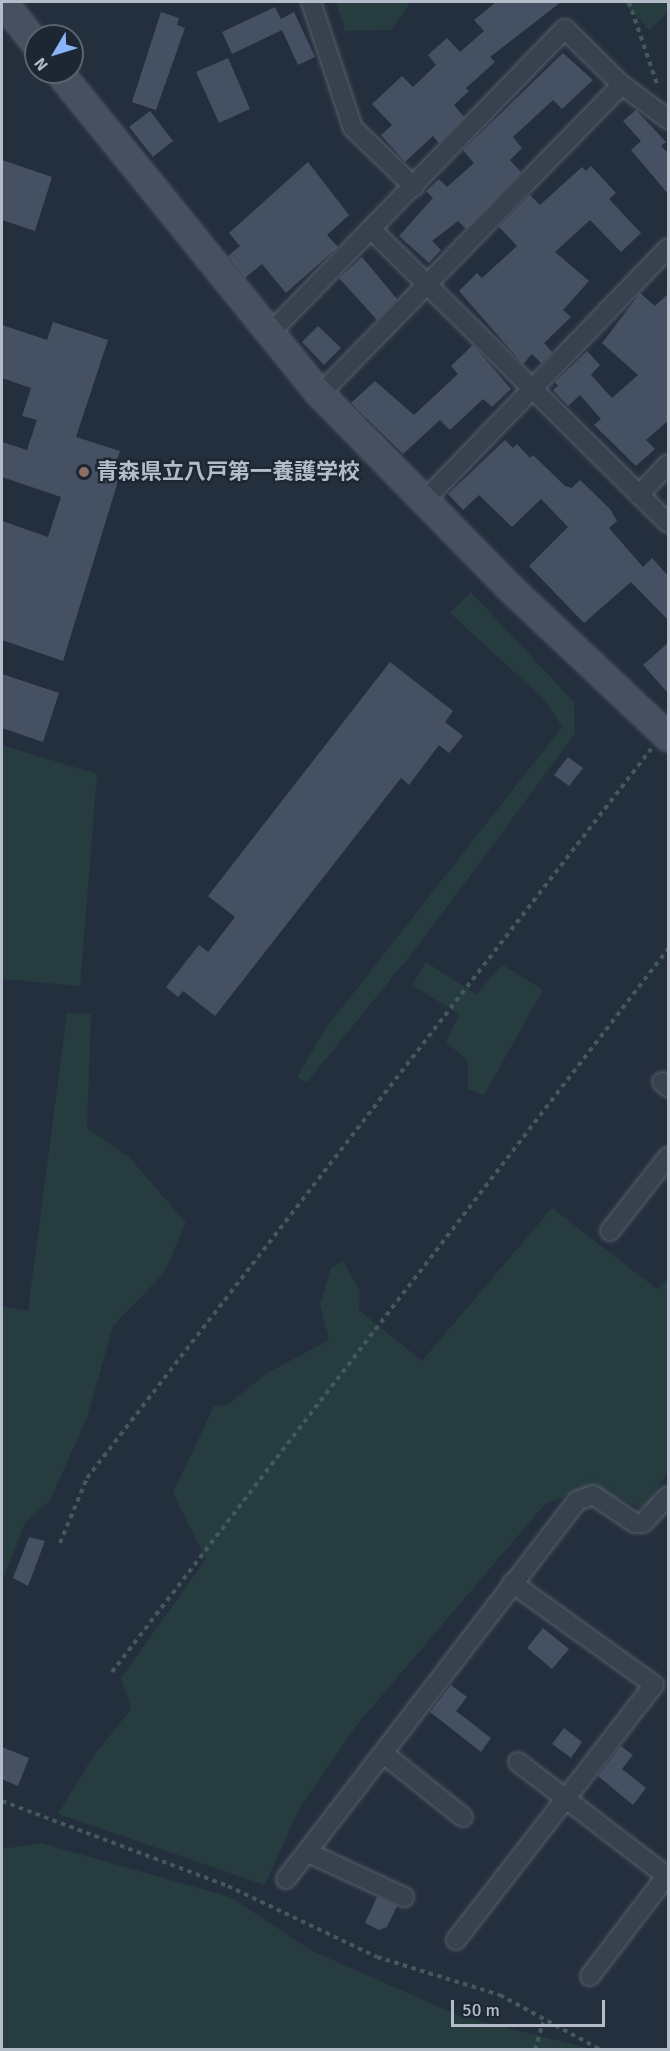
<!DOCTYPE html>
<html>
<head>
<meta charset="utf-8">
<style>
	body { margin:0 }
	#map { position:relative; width:670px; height:2051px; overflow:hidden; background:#242f3e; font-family:Signika,"Noto Sans JP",sans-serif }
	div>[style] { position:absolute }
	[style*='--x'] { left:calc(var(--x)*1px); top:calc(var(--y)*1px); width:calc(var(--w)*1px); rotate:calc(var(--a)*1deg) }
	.green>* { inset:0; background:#263c3f }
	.building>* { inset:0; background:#455162 }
	.path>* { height:4px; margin-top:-2px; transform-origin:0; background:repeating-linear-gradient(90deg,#44595c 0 4.5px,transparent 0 9px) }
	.roads { filter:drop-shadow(0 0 2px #565f6c) drop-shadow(0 0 2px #565f6c) }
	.street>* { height:18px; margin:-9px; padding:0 9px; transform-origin:9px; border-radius:9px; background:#38414e }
	.secondary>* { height:26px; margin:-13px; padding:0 13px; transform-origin:13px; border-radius:13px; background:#465061 }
	.dots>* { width:16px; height:16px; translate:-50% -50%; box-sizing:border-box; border:3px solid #1d2633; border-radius:50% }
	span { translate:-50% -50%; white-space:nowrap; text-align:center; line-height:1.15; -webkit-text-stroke:5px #1d2633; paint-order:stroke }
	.poi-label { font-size:22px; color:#b4bcc9; font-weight:700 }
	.left { translate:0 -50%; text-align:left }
	.frame { position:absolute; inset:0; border:3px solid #b4bcc9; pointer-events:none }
	.north { position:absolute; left:24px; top:24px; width:60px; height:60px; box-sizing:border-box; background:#1d2633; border:2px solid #59626f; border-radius:50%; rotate:232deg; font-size:16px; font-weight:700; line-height:24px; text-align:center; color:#b4bcc9 }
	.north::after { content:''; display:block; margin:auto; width:21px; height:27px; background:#8ab4f8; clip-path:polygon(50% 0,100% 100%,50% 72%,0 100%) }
	.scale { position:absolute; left:451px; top:2000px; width:154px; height:27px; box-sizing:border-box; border:3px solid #b4bcc9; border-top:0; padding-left:8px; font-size:18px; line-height:21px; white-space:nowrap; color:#b4bcc9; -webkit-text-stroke:4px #1d2633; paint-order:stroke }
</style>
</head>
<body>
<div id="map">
	<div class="green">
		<div style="clip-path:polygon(336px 2px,411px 2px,391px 30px,345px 31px)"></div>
		<div style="clip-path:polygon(623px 2px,668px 2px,668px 12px,649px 30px)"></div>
		<div style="clip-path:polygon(471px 592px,574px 702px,575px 734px,417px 947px,307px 1082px,297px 1077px,326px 1028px,562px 727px,546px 701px,450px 613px)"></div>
		<div style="clip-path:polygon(2px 745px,97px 774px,80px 986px,2px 979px)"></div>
		<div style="clip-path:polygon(426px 962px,476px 994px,503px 965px,543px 990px,484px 1095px,468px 1090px,468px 1061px,446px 1042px,459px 1014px,412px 985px)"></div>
		<div style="clip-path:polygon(67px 1013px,91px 1014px,87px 1128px,129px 1157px,186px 1223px,164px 1273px,113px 1326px,87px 1418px,50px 1500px,25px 1523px,2px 1580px,2px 1306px,28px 1311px)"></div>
		<div style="clip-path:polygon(552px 1208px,657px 1289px,668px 1279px,668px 1470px,650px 1502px,641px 1508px,590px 1487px,545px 1504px,356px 1726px,299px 1809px,265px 1885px,58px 1814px,92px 1758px,131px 1709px,121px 1678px,206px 1559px,173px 1493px,214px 1406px,227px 1405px,269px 1372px,329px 1340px,320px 1304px,331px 1268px,343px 1261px,360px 1291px,359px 1310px,422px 1361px)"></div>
		<div style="clip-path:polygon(41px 1843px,230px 1897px,312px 1951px,460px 2016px,591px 2049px,2px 2049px,2px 1849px)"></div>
	</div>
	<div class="building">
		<div style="clip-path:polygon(496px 2px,561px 2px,490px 57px,495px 62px,466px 88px,469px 91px,454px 105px,464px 117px,439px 143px,433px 136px,405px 162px,381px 135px,392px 125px,372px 104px,402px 76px,413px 87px,436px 65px,428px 55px,447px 38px,460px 52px,484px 31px,474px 20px)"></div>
		<div style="clip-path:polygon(275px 7px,281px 19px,294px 12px,315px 57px,298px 65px,282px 30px,232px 54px,222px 32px)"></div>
		<div style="clip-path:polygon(161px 12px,179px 18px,177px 25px,185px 28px,156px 110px,132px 102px)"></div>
		<div style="clip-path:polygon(563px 53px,593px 80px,562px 109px,553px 100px,513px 137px,522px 148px,510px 160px,521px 172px,466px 229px,458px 221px,432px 241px,441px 250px,429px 263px,399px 236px,433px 198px,426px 191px,439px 179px,447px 187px,474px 163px,463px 150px)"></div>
		<div style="clip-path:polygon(228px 58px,250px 109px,219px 123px,196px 72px)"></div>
		<div style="clip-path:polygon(636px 110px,666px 142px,661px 146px,669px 154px,669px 195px,631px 150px,641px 141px,623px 121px)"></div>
		<div style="clip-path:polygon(150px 111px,173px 141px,153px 157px,129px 127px)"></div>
		<div style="clip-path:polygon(2px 160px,52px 177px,35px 231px,2px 220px)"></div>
		<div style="clip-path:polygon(308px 162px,349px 215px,327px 235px,338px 247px,286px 293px,262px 264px,245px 278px,228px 256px,240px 246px,229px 233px)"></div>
		<div style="clip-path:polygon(591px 166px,616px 193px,609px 199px,641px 233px,621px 252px,590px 220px,555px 252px,589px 281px,563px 310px,571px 317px,544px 343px,552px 352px,541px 363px,532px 354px,523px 364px,459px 291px,477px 273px,482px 278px,517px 246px,499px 227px,530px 195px,540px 205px,582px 167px,586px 171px)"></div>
		<div style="clip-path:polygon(362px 257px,397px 299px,377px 320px,339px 278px)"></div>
		<div style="clip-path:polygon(640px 293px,655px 306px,669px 293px,669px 420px,646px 440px,655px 449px,636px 466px,594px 425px,601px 419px,580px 395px,568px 406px,553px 390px,558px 386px,555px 382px,587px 351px,600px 365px,591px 375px,612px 398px,638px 375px,602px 343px)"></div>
		<div style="clip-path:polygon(53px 322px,108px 340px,76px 437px,120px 451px,112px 474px,118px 481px,63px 661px,2px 640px,2px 521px,48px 537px,61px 497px,2px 477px,2px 442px,27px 450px,37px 420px,22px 416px,31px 388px,2px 378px,2px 325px,47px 340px)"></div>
		<div style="clip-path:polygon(318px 326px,341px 348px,324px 365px,302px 342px)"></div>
		<div style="clip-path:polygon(473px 345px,511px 389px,492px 407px,483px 399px,450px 430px,440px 420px,403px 454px,351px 403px,375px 381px,414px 415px,458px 374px,451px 366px)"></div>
		<div style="clip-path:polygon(505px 440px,513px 448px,517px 444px,530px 458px,533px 455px,565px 486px,572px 488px,580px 480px,610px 509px,617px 521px,609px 528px,643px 567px,652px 558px,669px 577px,669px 621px,631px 582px,584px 623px,529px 566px,568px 527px,541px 499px,512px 527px,479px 495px,463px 510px,448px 494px)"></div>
		<div style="clip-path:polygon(669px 642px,669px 694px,643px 665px)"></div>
		<div style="clip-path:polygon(390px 662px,453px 711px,445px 722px,463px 736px,449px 753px,439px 745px,409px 785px,401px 778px,215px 1016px,183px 991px,178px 997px,166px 987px,199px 945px,208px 952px,235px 917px,208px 896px)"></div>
		<div style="clip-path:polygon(2px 674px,59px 693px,43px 742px,2px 728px)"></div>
		<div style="clip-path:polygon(568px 757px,583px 768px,569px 786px,554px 775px)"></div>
		<div style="clip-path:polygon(29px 1537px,45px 1541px,28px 1586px,13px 1578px)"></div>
		<div style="clip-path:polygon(543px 1628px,569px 1649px,552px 1669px,527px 1648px)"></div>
		<div style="clip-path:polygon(451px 1685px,467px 1697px,456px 1711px,491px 1738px,481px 1752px,430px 1712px)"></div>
		<div style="clip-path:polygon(564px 1728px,582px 1742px,571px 1758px,552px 1744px)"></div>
		<div style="clip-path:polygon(621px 1746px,633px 1755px,622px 1769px,646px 1788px,633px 1805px,598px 1776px)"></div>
		<div style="clip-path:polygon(2px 1747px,29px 1758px,18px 1786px,2px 1779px)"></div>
		<div style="clip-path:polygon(377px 1897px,397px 1906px,387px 1927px,379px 1930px,365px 1923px)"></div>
	</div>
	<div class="path">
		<div style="--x:629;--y:2;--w:90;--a:71.2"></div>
		<div style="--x:60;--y:1543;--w:70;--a:-67.4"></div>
		<div style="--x:87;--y:1478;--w:922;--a:-52.27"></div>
		<div style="--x:112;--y:1672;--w:912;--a:-52.44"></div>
		<div style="--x:2;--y:1801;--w:241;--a:20.6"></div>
		<div style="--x:228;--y:1886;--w:165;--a:25.5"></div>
		<div style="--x:377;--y:1957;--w:129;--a:17.2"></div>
		<div style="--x:500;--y:1995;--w:115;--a:28.6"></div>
		<div style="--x:535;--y:2050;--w:29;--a:-74"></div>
	</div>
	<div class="roads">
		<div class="street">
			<div style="--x:311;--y:2;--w:133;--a:71.6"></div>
			<div style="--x:353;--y:128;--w:85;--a:44"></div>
			<div style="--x:372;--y:230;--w:416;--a:44.7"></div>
			<div style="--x:269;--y:334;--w:425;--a:-45.9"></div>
			<div style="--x:565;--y:29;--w:80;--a:44.5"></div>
			<div style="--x:622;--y:85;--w:57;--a:36.5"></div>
			<div style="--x:320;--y:394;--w:432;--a:-45.7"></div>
			<div style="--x:639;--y:495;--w:42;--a:-46.9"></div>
			<div style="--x:423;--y:502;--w:353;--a:-46"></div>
			<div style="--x:662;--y:1082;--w:8;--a:40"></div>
			<div style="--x:610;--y:1231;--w:94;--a:-51.9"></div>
			<div style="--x:384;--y:1754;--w:101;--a:38.6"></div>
			<div style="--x:518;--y:1762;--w:189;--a:37.5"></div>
			<div style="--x:309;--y:1853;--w:105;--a:24.9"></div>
			<div style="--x:286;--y:1879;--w:477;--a:-52.4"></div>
			<div style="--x:577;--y:1501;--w:17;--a:-21"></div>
			<div style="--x:593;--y:1495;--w:50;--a:33.7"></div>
			<div style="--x:635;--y:1523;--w:8;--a:0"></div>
			<div style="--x:643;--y:1523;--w:37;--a:-47"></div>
			<div style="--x:456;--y:1940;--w:323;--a:-52.2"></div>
			<div style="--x:654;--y:1685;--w:175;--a:-144.3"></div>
			<div style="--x:590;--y:1976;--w:128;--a:-52.6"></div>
		</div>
		<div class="secondary">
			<div style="--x:3;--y:2;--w:53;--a:51.8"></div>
			<div style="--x:59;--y:72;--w:414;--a:51"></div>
			<div style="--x:320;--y:394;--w:270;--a:45.6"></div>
			<div style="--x:509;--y:587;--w:219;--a:43.3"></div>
		</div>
	</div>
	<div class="dots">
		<div style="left:84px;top:472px;background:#8d6e63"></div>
	</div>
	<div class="poi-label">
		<span class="left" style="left:96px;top:472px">青森県立八戸第一養護学校</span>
	</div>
	<div class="frame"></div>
	<div class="north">N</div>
	<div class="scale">50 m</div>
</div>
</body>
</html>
